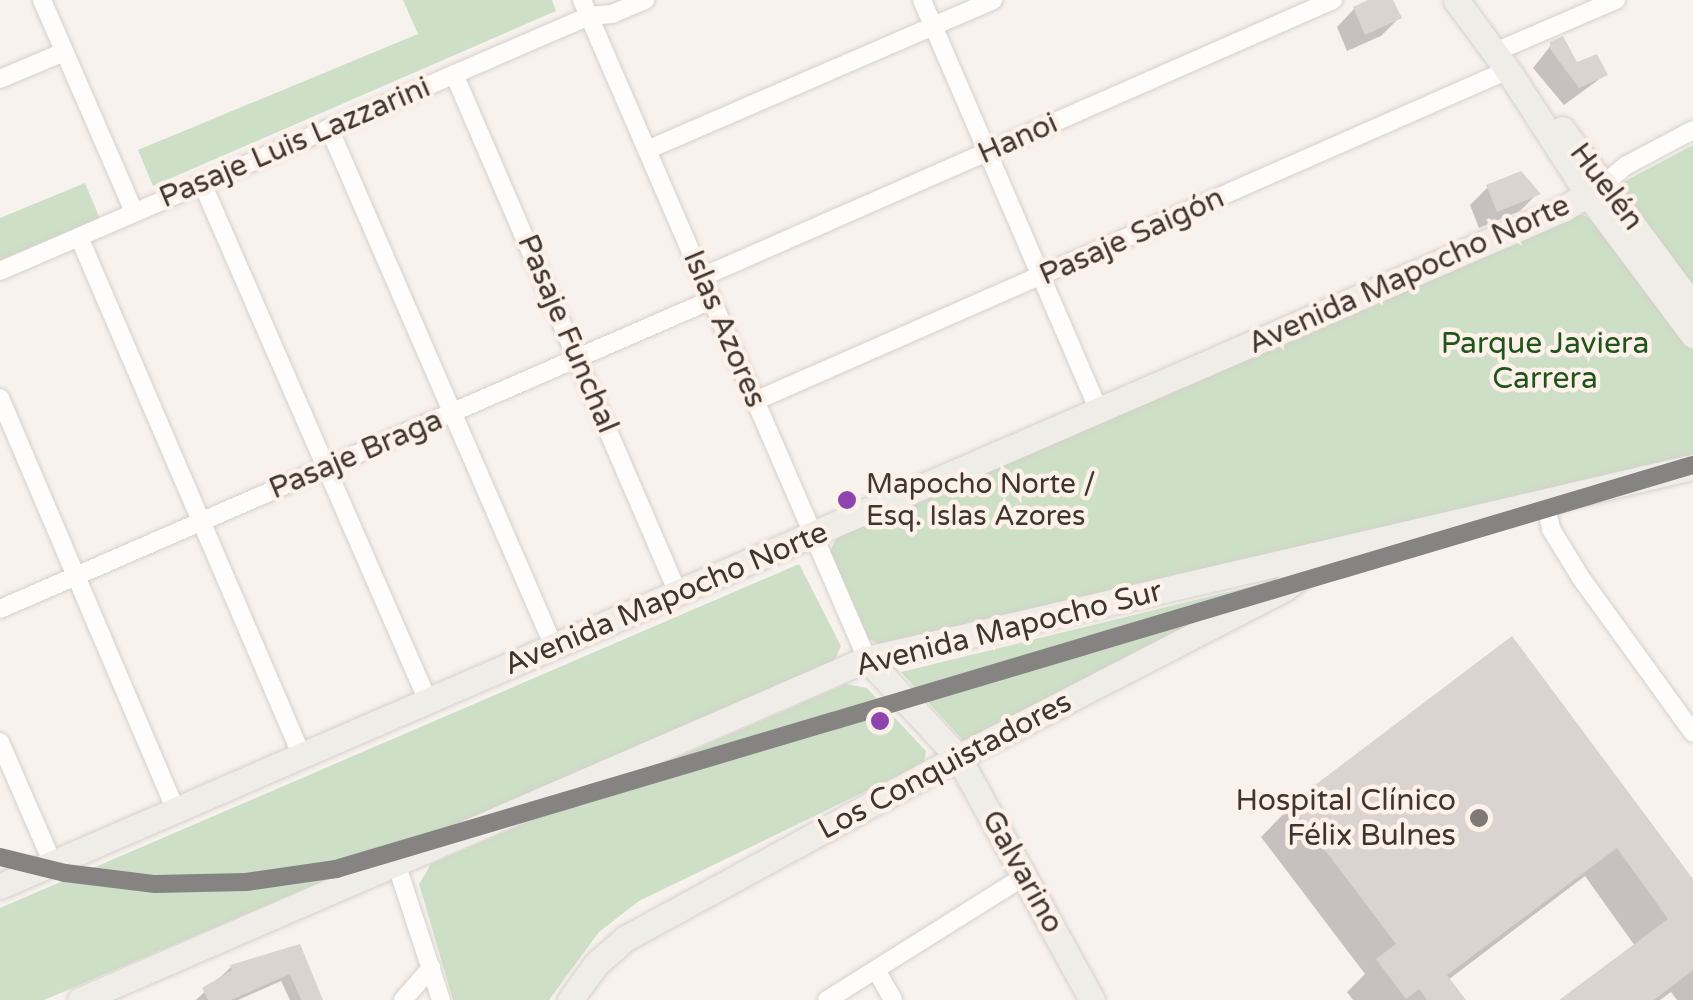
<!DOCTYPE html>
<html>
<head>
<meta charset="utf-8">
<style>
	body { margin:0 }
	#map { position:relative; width:1693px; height:1000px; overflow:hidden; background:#f8f2ee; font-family:"Varela Round",sans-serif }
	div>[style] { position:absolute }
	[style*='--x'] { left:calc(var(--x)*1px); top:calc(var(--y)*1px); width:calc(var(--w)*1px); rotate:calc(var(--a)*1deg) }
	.green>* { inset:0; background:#cddfc6 }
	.shadow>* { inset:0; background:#0003 }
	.building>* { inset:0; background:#dad3cf }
	.roads { filter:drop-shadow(0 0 2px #d6d0cb) drop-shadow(0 0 2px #d6d0cb) }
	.street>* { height:18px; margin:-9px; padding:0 9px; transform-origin:9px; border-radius:9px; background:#fefdfc }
	.secondary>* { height:25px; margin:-12.5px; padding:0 12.5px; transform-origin:12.5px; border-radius:12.5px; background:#efede8 }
	.metro-1>* { height:18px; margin:-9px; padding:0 9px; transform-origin:9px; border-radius:9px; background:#868383 }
	.dots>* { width:28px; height:28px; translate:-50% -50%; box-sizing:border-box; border:5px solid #fdf1e9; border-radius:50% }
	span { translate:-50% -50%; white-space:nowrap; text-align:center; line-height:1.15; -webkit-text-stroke:9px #fdf1e9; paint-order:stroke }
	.bus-label { font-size:28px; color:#3e3631 }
	.left { translate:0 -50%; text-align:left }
	.street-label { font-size:30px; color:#3e3631 }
	.park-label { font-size:30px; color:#1e551b }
	.poi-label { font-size:30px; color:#3e3631 }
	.right { translate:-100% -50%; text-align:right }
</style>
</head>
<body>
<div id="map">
	<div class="green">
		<div style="clip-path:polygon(403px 0,552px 0,556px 11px,153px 186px,138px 150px,418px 34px)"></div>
		<div style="clip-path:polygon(1693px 145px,1693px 291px,1614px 187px)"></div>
		<div style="clip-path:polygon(85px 183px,100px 219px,0 260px,0 218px)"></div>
		<div style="clip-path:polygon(1571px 215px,1584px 215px,1597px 224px,1693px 350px,1693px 454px,879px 644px,865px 638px,829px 552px,839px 534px)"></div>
		<div style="clip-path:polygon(799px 564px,841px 646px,833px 664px,44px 1000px,0 1000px,0 908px)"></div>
		<div style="clip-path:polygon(1273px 581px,967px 745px,901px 672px)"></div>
		<div style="clip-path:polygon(846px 684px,867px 688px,926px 751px,924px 763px,639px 901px,599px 932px,549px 1000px,453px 1000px,419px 884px,431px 864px)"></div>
	</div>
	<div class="shadow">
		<div style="clip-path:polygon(1374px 0,1391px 0,1399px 18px,1381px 36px,1347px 51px,1337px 27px,1354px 9px)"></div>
		<div style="clip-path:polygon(1552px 44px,1576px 65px,1605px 75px,1564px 105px,1533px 68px)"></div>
		<div style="clip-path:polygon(1488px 187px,1537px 194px,1520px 211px,1479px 228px,1470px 205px)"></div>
		<div style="clip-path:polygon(1512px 639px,1693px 883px,1693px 1000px,1677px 1000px,1671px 992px,1660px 1000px,1563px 1000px,1635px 946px,1585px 876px,1448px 980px,1463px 1000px,1353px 1000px,1347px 992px,1365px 974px,1261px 837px,1291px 806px)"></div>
		<div style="clip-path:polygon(298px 947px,320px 1000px,290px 1000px,281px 981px,238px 1000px,196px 1000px,231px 967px)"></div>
	</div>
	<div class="building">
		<div style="clip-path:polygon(1368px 0,1393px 0,1402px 18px,1365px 35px,1353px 7px)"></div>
		<div style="clip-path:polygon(1563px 36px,1577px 62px,1597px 54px,1608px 75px,1579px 88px,1550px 49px,1550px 42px)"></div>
		<div style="clip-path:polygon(1521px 171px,1541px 194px,1497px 212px,1486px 185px)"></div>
		<div style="clip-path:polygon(1512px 636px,1693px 879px,1693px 970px,1654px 1000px,1559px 1000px,1668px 919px,1617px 848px,1447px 975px,1466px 1000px,1427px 1000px,1419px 989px,1406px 999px,1376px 959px,1396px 944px,1290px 804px)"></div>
		<div style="clip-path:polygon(300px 944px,323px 1000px,301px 1000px,290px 974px,231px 1000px,208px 1000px,202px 988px,232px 970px,230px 965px)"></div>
	</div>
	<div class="roads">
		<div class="street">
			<div style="--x:42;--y:0;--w:231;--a:66.5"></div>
			<div style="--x:582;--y:0;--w:718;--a:66.61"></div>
			<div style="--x:922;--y:0;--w:447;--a:66.7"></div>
			<div style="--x:1495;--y:52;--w:132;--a:-23.3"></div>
			<div style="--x:454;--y:74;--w:565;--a:66.66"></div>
			<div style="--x:0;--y:79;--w:69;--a:-22.9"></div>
			<div style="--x:329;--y:128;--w:566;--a:66.56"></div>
			<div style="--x:647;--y:150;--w:377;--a:-23.4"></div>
			<div style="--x:202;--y:183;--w:565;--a:66.43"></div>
			<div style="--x:1604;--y:184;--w:30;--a:-40"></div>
			<div style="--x:1627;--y:165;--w:75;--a:-27.9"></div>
			<div style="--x:79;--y:237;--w:565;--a:66.75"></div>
			<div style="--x:0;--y:271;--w:642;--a:-23.41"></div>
			<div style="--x:589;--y:16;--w:23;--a:-5"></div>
			<div style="--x:612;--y:14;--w:36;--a:-23"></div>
			<div style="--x:702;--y:277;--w:689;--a:-23.7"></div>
			<div style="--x:0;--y:398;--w:448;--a:66.9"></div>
			<div style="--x:755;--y:401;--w:823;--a:-23.73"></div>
			<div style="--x:1545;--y:502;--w:28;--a:77"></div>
			<div style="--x:1551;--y:529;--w:57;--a:58.5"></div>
			<div style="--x:1581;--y:578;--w:191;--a:54.1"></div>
			<div style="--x:0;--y:609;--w:775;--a:-23.49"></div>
			<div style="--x:0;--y:742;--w:133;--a:66.5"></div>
			<div style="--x:396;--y:863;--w:144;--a:71.8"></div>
			<div style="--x:876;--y:970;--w:34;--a:60"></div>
			<div style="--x:403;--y:1000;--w:43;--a:-48.8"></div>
			<div style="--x:827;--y:1000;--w:234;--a:-32.1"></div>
		</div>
		<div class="secondary">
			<div style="--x:1456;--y:0;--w:93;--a:53.7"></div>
			<div style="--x:1511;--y:75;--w:144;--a:57.2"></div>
			<div style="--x:1589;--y:196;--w:174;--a:53.2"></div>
			<div style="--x:1562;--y:129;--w:220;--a:53.5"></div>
			<div style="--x:867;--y:659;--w:134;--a:47.1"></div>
			<div style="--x:958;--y:757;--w:277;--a:61.1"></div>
			<div style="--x:0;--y:886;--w:1703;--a:-23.42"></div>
			<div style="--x:1563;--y:209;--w:48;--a:-31.4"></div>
			<div style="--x:80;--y:1000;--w:858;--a:-23.43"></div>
			<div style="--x:867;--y:659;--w:848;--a:-13.09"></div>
			<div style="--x:570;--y:1000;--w:44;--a:-54.2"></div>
			<div style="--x:596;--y:964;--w:40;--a:-41"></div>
			<div style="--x:626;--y:938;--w:378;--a:-28.6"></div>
			<div style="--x:958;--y:757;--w:366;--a:-27.3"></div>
			<div style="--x:1283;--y:589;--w:52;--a:-35.5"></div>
		</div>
	</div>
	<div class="metro-1">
		<div style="--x:0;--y:857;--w:67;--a:13.8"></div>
		<div style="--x:65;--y:873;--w:91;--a:7"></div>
		<div style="--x:155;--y:884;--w:91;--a:-1.3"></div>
		<div style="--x:246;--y:882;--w:91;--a:-8.2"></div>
		<div style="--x:336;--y:869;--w:1416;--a:-16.58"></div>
	</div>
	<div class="dots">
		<div style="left:847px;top:500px;background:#8e44ad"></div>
		<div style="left:880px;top:721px;background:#8e44ad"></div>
		<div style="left:1479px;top:818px;background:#7f7873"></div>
	</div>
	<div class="bus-label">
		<span class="left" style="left:866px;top:500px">Mapocho Norte /<br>Esq. Islas Azores</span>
	</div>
	<div class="street-label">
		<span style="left:1018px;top:139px;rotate:-24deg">Hanoi</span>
		<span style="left:295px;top:143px;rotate:-23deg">Pasaje Luis Lazzarini</span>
		<span style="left:1606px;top:187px;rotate:53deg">Huelén</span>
		<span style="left:1132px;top:237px;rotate:-24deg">Pasaje Saigón</span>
		<span style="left:1409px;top:275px;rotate:-24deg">Avenida Mapocho Norte</span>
		<span style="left:724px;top:329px;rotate:67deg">Islas Azores</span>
		<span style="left:567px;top:334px;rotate:67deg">Pasaje Funchal</span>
		<span style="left:356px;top:455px;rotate:-23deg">Pasaje Braga</span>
		<span style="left:666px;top:599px;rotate:-23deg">Avenida Mapocho Norte</span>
		<span style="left:1009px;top:629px;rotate:-14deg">Avenida Mapocho Sur</span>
		<span style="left:945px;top:766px;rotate:-28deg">Los Conquistadores</span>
		<span style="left:1022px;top:872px;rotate:61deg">Galvarino</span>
	</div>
	<div class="park-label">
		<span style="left:1545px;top:361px">Parque Javiera<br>Carrera</span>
	</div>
	<div class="poi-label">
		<span class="right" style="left:1456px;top:818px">Hospital Clínico<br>Félix Bulnes</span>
	</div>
</div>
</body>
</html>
